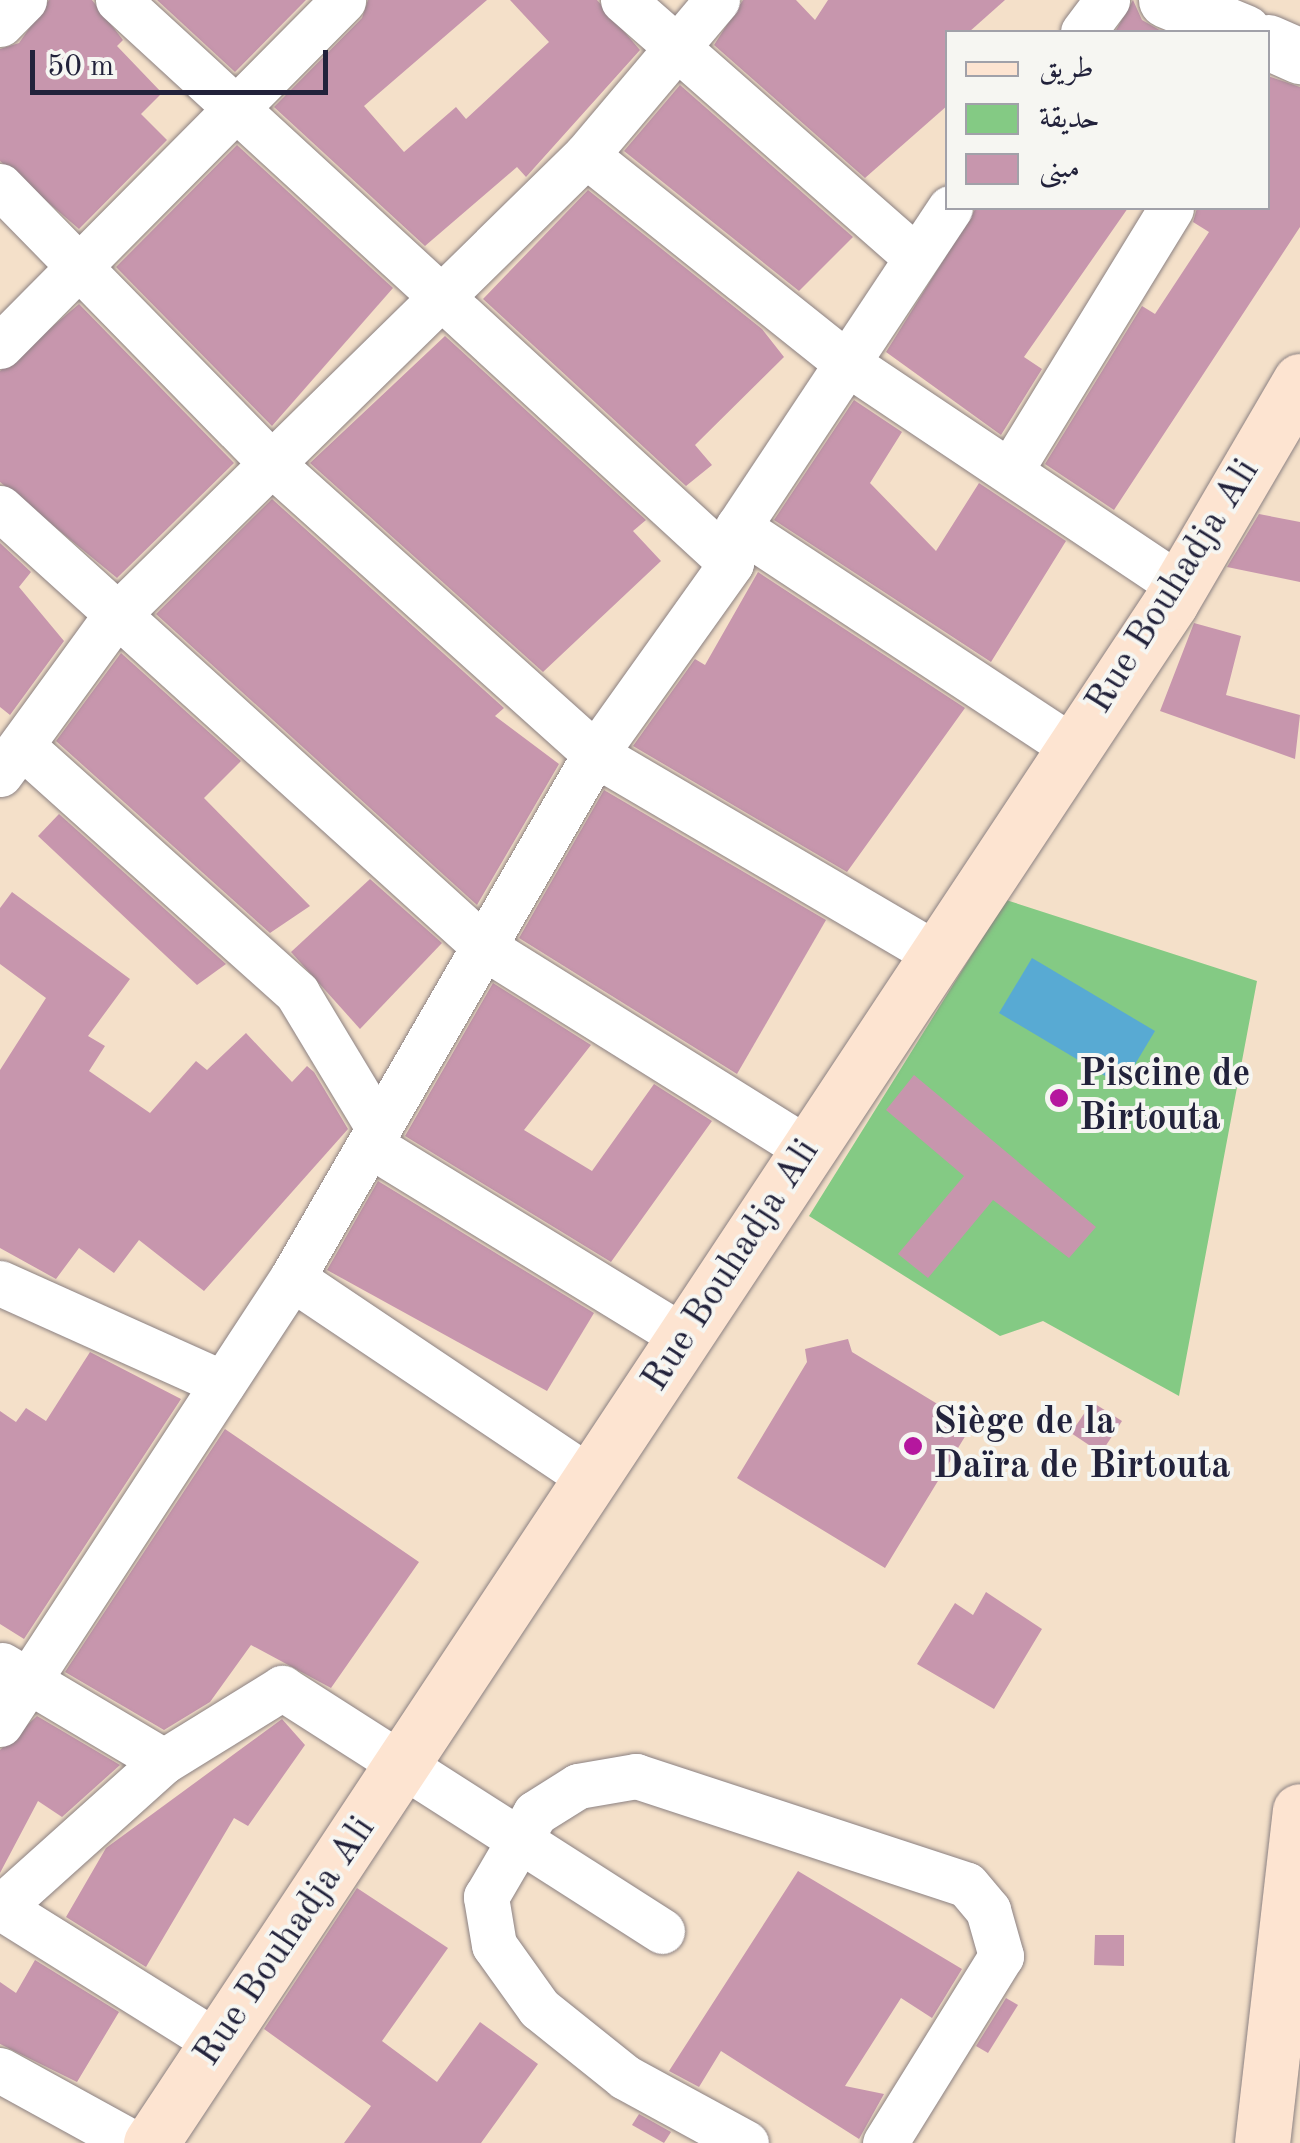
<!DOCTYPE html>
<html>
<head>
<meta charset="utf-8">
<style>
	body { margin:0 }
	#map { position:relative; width:1300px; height:2143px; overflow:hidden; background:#f4e0c9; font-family:"Old Standard TT",Amiri,serif }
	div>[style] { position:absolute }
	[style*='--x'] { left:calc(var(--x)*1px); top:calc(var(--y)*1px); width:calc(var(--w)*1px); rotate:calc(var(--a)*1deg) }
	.green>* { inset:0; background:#84ca84 }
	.water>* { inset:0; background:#58aad3 }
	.building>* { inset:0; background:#c796ad }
	.roads { filter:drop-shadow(0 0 2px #8b8182) drop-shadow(0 0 2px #8b8182) }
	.minor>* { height:45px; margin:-22.5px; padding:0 22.5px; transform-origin:22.5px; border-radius:22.5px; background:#fff }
	.tertiary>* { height:55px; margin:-27.5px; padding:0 27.5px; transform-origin:27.5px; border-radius:27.5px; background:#fff }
	.secondary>* { height:55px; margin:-27.5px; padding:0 27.5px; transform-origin:27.5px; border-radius:27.5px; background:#fde4d1 }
	.dots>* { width:28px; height:28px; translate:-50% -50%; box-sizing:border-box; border:5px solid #f6f6f2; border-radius:50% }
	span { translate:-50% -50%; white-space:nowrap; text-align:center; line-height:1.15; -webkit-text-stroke:8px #f6f6f2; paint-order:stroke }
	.street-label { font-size:38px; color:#22223b }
	.poi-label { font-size:38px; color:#22223b; font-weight:700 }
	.left { translate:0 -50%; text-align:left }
	.legend { position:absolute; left:945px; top:30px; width:325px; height:180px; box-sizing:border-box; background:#f6f6f2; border:2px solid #a1a1a9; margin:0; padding:12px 18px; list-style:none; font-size:30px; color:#22223b }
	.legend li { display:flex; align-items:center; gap:20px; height:50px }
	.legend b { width:50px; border:2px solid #a1a1a9 }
	.scale { position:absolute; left:30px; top:50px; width:298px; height:45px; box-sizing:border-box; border:5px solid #22223b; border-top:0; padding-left:12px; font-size:30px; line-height:35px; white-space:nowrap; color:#22223b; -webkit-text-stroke:8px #f6f6f2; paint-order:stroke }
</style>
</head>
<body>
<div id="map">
	<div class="green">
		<div style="clip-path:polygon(1006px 900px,1257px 981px,1179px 1396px,1043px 1321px,1000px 1336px,809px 1216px)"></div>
	</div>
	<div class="water">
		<div style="clip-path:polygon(1032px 958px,1155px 1031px,1122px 1086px,999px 1013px)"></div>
	</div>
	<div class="building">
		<div style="clip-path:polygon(49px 0,92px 0,123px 40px,117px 46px,162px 93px,141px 114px,167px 140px,79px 229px,0 161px,0 49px,19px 43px)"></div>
		<div style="clip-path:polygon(157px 0,306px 0,235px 72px)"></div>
		<div style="clip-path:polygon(368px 0,487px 0,364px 106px,404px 152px,456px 107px,466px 119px,549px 42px,510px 0,597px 0,640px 50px,526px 177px,517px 167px,425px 246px,274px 107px,362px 18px)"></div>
		<div style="clip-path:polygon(743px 0,796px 0,815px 20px,828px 0,1005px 0,969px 32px,948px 32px,948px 105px,865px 178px,714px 45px)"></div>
		<div style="clip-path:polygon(1133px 0,1142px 20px,1163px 32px,1115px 32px)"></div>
		<div style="clip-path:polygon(1268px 76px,1300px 87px,1300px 227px,1114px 510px,1045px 464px,1142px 306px,1155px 314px,1209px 232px,1193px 222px,1197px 208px,1268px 208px)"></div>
		<div style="clip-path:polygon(680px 85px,853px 237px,799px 291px,624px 151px)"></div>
		<div style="clip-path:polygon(237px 145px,393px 288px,272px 426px,116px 267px)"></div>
		<div style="clip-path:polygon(588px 190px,762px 329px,784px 357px,695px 445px,712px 465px,686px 486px,483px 299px)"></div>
		<div style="clip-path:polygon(976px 208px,1128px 208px,1024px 357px,1042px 369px,1001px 435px,886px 352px)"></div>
		<div style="clip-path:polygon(79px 304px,234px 463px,117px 578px,0 482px,0 371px)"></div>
		<div style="clip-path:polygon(445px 336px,646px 520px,633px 531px,661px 561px,543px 672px,310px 463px)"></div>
		<div style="clip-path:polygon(854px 400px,902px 432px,870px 483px,936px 551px,979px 483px,1066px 541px,991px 662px,774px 520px)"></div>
		<div style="clip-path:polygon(272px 499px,504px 708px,495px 716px,559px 764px,477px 905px,156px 614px)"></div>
		<div style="clip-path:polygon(1259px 514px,1300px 522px,1300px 582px,1227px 567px)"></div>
		<div style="clip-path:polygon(0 543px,31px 572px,19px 587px,64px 641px,10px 715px,0 707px)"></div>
		<div style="clip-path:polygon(758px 572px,965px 708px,847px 872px,633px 746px,695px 659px,705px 665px)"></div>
		<div style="clip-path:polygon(1194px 623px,1241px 636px,1226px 695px,1300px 715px,1295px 759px,1160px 711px)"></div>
		<div style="clip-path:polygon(121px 653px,241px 761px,204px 798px,310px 906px,270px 933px,56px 741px)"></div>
		<div style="clip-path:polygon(604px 790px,826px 920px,737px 1074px,519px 938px)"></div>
		<div style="clip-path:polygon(59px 814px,226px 964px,197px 985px,38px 836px)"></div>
		<div style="clip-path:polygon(370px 879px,442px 943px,360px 1029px,291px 952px)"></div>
		<div style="clip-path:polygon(12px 892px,130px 979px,88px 1036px,105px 1046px,89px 1071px,150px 1113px,196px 1061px,207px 1070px,246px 1033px,292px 1082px,307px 1066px,314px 1072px,348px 1129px,204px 1291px,139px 1240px,114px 1273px,79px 1248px,56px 1279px,0 1248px,0 1070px,46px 998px,0 964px,0 908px)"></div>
		<div style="clip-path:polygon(493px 983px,591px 1045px,524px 1130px,592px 1171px,654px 1084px,712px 1121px,611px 1262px,405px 1136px)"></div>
		<div style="clip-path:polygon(914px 1075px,1096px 1227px,1069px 1258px,993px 1200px,928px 1278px,898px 1254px,964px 1176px,886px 1110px)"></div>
		<div style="clip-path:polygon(378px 1181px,594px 1313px,547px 1391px,327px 1270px)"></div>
		<div style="clip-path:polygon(848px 1339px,852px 1352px,972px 1425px,885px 1568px,737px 1478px,807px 1362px,805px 1349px)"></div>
		<div style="clip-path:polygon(90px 1352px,181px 1399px,24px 1639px,0 1624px,0 1411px,16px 1422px,26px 1408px,46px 1421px)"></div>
		<div style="clip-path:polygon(1092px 1402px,1122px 1421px,1101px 1453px,1071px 1433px)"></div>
		<div style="clip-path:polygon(225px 1429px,419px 1562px,331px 1688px,251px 1645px,210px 1702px,164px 1730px,65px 1672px)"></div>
		<div style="clip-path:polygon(986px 1592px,1042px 1629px,994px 1709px,917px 1664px,955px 1603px,973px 1615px)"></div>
		<div style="clip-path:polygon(37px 1716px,120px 1765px,62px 1817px,38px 1801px,0 1873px,0 1750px)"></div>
		<div style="clip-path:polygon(282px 1719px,305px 1745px,248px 1826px,234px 1818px,146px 1967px,66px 1917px,106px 1848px)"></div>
		<div style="clip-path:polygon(798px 1871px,962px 1969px,932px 2018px,901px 1998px,845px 2086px,884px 2094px,859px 2139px,721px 2051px,699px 2087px,669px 2071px)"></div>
		<div style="clip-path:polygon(357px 1888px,448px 1948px,382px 2041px,437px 2082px,480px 2022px,538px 2064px,481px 2143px,344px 2143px,371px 2106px,264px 2029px)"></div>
		<div style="clip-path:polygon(1095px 1935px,1124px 1935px,1124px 1966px,1094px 1965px)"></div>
		<div style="clip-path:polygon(35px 1960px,119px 2012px,77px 2082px,0 2044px,0 1982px,16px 1993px)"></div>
		<div style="clip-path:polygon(1006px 1998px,1018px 2005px,988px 2053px,976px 2046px)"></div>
		<div style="clip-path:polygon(639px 2114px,671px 2132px,664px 2143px,632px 2125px)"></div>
	</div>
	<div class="roads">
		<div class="minor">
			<div style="--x:118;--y:0;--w:832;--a:42.57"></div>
			<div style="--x:623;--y:0;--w:388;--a:41.3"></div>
			<div style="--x:0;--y:24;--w:34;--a:-45"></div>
			<div style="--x:1083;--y:32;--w:40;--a:-53"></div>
			<div style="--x:586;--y:155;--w:334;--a:38.6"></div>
			<div style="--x:847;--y:363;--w:401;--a:33.8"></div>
			<div style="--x:0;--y:186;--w:388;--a:45.6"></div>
			<div style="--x:271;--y:463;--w:435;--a:41.9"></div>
			<div style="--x:595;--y:754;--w:399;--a:30.4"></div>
			<div style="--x:0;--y:346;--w:487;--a:-45.2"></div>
			<div style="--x:1010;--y:471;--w:308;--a:-58.5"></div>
			<div style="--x:0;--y:508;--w:657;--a:42.16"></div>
			<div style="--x:487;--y:949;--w:377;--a:32"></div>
			<div style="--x:738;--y:527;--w:400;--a:33.4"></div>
			<div style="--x:22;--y:746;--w:370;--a:41.9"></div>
			<div style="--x:297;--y:993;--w:153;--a:58.9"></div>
			<div style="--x:0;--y:774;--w:192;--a:-53.9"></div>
			<div style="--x:113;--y:619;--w:663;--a:-44.45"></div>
			<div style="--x:586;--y:155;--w:203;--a:-49.8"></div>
			<div style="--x:370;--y:1145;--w:369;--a:31.5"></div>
			<div style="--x:292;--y:1278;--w:362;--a:33.9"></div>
			<div style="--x:0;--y:1283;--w:244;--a:24.2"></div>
			<div style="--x:2;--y:1665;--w:188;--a:30.7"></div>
			<div style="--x:0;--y:1724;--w:533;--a:-56.79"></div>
			<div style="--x:292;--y:1278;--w:605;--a:-59.96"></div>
			<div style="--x:595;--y:754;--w:234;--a:-54.5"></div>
			<div style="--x:731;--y:563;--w:37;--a:-79"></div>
			<div style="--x:738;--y:527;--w:383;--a:-56.4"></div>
			<div style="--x:0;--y:1907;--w:257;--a:32"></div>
			<div style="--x:0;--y:1908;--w:220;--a:-41.9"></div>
			<div style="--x:164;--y:1761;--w:139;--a:-31.7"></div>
			<div style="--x:282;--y:1688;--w:451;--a:32.6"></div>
			<div style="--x:0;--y:2070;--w:152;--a:28.8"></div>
			<div style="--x:746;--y:2143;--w:138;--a:-151.4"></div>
			<div style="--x:625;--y:2077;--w:110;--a:-141.3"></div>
			<div style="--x:539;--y:2008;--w:77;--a:-125.5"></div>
			<div style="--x:494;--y:1945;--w:49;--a:-99.5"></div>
			<div style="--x:486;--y:1897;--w:97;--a:-59.7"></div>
			<div style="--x:535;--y:1813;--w:51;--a:-32.1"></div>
			<div style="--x:578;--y:1786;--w:59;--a:-9.8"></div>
			<div style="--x:636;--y:1776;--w:348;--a:18.2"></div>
			<div style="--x:967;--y:1885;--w:33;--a:50"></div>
			<div style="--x:988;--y:1910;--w:48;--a:74.2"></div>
			<div style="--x:1001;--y:1956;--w:220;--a:121.8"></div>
		</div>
		<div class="tertiary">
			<div style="--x:1166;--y:0;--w:84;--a:22.3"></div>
			<div style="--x:1268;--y:42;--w:35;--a:24"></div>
		</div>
		<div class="secondary">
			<div style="--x:151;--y:2143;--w:1848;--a:-56.5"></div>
			<div style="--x:1171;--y:602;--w:256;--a:-59.7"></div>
			<div style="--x:1262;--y:2143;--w:334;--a:-83.5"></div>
		</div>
	</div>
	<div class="dots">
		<div style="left:1059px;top:1098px;background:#b5179e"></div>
		<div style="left:913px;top:1446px;background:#b5179e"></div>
	</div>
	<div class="street-label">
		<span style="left:1174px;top:587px;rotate:-58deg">Rue Bouhadja Ali</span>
		<span style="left:732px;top:1266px;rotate:-57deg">Rue Bouhadja Ali</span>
		<span style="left:286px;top:1942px;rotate:-56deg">Rue Bouhadja Ali</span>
	</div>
	<div class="poi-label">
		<span class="left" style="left:1079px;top:1098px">Piscine de<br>Birtouta</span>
		<span class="left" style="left:933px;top:1446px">Siège de la<br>Daïra de Birtouta</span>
	</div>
	<ul class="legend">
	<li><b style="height:12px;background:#fde4d1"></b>طريق</li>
	<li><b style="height:28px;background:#84ca84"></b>حديقة</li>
	<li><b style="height:28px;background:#c796ad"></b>مبنى</li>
	</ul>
	<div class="scale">50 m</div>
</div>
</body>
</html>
